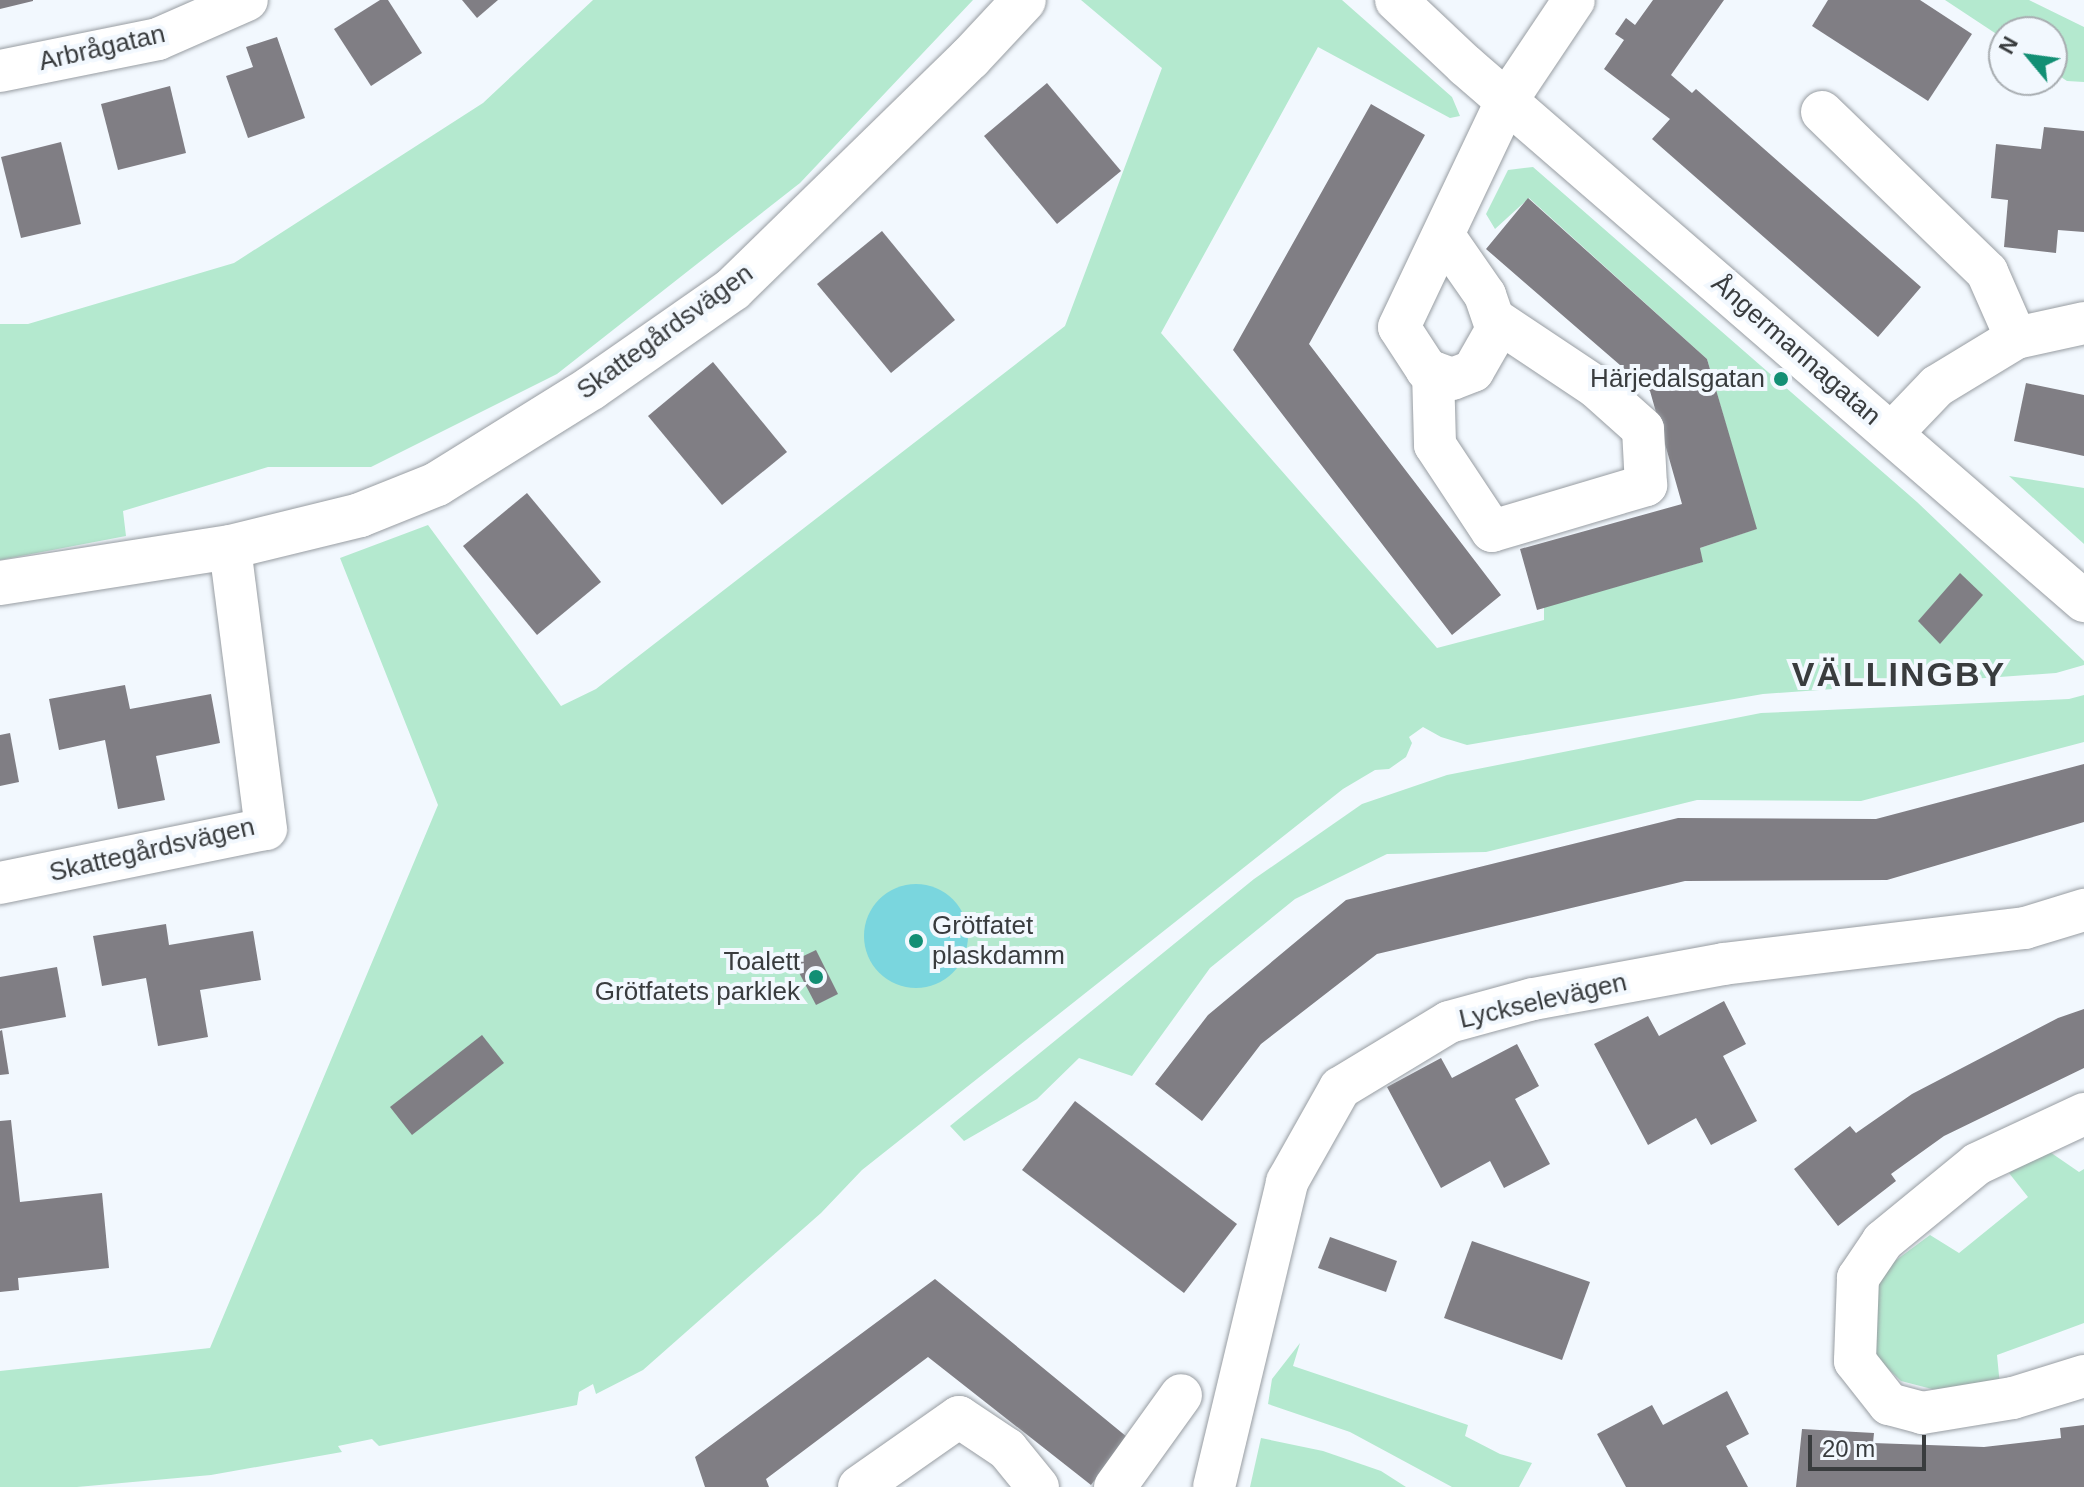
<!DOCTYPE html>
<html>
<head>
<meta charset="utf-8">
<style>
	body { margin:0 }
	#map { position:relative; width:2084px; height:1487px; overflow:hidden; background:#f2f8fe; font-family:Helvetica,sans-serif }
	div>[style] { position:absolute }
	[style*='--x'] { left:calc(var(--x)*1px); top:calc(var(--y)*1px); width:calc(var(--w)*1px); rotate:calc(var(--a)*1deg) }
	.green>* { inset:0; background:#b4e9cf }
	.water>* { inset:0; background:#7ad6de }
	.round { border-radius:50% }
	.building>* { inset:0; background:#807e84 }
	.roads { filter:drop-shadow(0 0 2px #989da2) drop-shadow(0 0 2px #989da2) }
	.street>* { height:42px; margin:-21px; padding:0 21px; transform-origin:21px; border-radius:21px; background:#fff }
	.secondary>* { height:44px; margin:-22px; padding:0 22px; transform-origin:22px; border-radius:22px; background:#fff }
	.dots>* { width:22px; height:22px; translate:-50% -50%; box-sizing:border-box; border:4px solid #f2f8fe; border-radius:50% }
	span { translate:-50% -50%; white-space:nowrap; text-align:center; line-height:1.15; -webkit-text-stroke:8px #f2f8fe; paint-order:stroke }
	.street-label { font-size:26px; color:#393c3e }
	.poi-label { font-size:26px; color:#393c3e }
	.right { translate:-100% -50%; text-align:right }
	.left { translate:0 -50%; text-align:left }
	.district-label { font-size:34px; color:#393c3e; font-weight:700; letter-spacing:2px }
	.north { position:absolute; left:1988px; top:16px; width:80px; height:80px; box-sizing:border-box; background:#f2f8fe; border:2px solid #a8adb1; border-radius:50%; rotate:299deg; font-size:22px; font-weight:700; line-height:32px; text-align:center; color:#393c3e }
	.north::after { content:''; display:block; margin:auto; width:28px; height:36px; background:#128f74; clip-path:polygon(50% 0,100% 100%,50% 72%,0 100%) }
	.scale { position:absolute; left:1808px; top:1435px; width:118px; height:36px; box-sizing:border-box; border:4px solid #393c3e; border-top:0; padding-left:10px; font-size:24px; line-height:28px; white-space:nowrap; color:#393c3e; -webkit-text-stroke:6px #f2f8fe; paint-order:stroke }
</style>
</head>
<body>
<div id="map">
	<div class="green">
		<div style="clip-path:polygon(593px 0,973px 0,800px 183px,557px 374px,371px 467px,268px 467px,123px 511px,126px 536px,0 560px,0 324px,28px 324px,234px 263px,483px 103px)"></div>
		<div style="clip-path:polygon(1081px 0,1342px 0,1452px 97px,1460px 116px,1450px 118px,1318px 47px,1161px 333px,1437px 648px,1544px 620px,1544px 607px,1702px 562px,1700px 548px,1756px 529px,1707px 359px,1529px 198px,1495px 229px,1486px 214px,1508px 170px,1533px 167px,1917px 502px,2084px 661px,2084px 665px,2056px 673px,1763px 694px,1467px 745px,1441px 737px,1423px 727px,1409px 737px,1412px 743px,1406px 757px,1389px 769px,1375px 770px,1343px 789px,862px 1170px,821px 1213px,643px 1370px,596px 1394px,593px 1384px,579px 1392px,577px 1405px,379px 1446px,372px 1439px,338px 1446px,342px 1452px,211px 1475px,77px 1487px,0 1487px,0 1371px,210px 1348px,438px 805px,340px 558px,428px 525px,561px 706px,596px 689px,1065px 326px,1162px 68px)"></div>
		<div style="clip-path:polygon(1945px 0,2029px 0,2084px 27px,2084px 82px,2067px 81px,2052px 71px,2052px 32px,2004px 32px,2004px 39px)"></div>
		<div style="clip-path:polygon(2009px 476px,2084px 488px,2084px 544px)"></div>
		<div style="clip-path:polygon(2084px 695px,2084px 742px,1861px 801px,1697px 800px,1486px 852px,1387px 854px,1295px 899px,1210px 968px,1132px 1076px,1079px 1058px,1037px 1099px,964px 1141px,950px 1126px,1254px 879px,1362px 804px,1447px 775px,1761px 713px,2069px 699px)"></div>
		<div style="clip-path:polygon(2047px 1150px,2079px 1172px,2084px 1169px,2084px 1323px,1997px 1355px,2000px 1386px,1955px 1395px,1901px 1381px,1877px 1358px,1869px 1312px,1876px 1275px,1930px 1235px,1959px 1253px,2028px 1197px,2009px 1173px)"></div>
		<div style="clip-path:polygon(1300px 1343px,1293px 1366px,1468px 1425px,1465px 1436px,1500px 1454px,1532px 1463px,1519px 1487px,1452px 1487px,1350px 1432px,1268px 1404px,1272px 1379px)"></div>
		<div style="clip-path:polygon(1261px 1438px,1323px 1451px,1381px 1471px,1406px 1487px,1250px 1487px)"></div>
	</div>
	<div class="water">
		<div class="round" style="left:864px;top:884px;width:104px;height:104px"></div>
	</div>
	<div class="building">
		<div style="clip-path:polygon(0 0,33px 0,33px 1px,0 9px)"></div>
		<div style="clip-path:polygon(380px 0,388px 0,422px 53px,371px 86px,334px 29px)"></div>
		<div style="clip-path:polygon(462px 0,498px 0,477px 18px)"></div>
		<div style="clip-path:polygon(1653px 0,1724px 0,1671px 75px,1692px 93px,1696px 89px,1921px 287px,1878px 337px,1652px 139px,1670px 119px,1604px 69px,1624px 40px,1615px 34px,1626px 18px,1635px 25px)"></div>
		<div style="clip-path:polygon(1828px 0,1920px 0,1972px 34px,1928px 101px,1812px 26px)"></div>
		<div style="clip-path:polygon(277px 37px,305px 118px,248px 138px,226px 76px,253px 67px,246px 47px)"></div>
		<div style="clip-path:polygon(1047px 83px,1121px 171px,1057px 224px,984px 136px)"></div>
		<div style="clip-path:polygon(170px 86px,186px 153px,118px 170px,101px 104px)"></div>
		<div style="clip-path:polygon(1371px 104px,1425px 135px,1309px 344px,1501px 595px,1452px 635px,1233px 350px)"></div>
		<div style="clip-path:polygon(2044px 127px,2084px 131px,2084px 232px,2058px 230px,2056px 253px,2004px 247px,2008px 200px,1991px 198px,1996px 144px,2041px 149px)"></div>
		<div style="clip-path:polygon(61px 142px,81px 224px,21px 238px,1px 157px)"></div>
		<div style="clip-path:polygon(1528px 198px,1707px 359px,1757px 529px,1700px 548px,1703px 562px,1537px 610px,1520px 549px,1682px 504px,1650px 391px,1486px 249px)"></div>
		<div style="clip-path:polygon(882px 231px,955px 320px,891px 373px,817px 284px)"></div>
		<div style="clip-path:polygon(713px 362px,787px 452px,722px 505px,648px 416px)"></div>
		<div style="clip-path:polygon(2026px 383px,2084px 395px,2084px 456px,2014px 441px)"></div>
		<div style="clip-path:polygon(527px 493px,601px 582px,537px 635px,463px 546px)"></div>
		<div style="clip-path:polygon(1960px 573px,1983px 595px,1940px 644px,1918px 621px)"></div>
		<div style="clip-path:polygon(125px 685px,130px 709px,211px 694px,220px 743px,156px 756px,165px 800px,118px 809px,105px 740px,59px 750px,49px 699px)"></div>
		<div style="clip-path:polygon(10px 733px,19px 782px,0 786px,0 735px)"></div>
		<div style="clip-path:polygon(2084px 764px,2084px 822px,1887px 880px,1685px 881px,1377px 954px,1261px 1044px,1202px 1121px,1155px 1084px,1208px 1015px,1346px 900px,1678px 818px,1876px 819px)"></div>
		<div style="clip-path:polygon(166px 924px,169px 945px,253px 931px,261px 980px,200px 990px,208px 1037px,158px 1046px,146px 978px,102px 986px,93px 936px)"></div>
		<div style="clip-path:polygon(816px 950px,838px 994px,816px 1005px,793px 961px)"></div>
		<div style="clip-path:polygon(57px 967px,66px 1017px,0 1029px,0 977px)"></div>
		<div style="clip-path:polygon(1724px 1001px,1746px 1044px,1723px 1056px,1757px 1121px,1711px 1145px,1696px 1118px,1648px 1145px,1594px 1044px,1648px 1016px,1659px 1036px)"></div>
		<div style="clip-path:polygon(2084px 1009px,2084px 1068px,1944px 1136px,1891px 1174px,1896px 1181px,1838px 1226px,1794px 1169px,1850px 1126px,1856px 1133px,1912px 1094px,2058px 1018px)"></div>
		<div style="clip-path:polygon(2px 1030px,9px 1074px,0 1075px,0 1031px)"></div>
		<div style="clip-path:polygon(482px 1035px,504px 1063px,412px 1135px,390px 1107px)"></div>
		<div style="clip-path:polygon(1517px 1044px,1539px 1086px,1515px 1099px,1550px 1164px,1504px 1188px,1490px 1161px,1441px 1188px,1387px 1087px,1441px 1058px,1452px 1078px)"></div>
		<div style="clip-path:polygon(1075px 1101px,1237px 1224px,1184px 1293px,1022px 1170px)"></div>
		<div style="clip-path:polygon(11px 1120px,20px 1202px,102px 1193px,109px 1268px,18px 1278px,19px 1290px,0 1292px,0 1121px)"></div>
		<div style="clip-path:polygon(1330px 1237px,1397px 1261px,1386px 1292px,1318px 1268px)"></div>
		<div style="clip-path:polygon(1472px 1241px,1590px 1282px,1562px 1360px,1444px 1318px)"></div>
		<div style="clip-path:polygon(935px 1279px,1127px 1437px,1091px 1485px,928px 1357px,766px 1479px,769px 1487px,705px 1487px,695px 1457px)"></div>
		<div style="clip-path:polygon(1727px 1391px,1749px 1434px,1726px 1446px,1748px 1487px,1626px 1487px,1597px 1434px,1652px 1405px,1663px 1425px)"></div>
		<div style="clip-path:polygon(2084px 1425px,2084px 1487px,1796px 1487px,1802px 1429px,1874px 1433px,1873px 1443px,1984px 1447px,2061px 1438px,2060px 1428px)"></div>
	</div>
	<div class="roads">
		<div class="street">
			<div style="--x:1396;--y:0;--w:95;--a:43.3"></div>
			<div style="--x:1465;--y:65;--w:819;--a:40.89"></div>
			<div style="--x:0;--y:71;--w:161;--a:-11.4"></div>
			<div style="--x:158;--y:39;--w:97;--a:-23.7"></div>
			<div style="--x:1822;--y:112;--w:230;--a:44.1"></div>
			<div style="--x:1987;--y:272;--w:72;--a:66.3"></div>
			<div style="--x:1444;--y:236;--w:72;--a:55.2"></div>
			<div style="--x:1485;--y:295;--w:36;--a:71"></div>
			<div style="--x:1497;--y:329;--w:48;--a:119.7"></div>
			<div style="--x:1473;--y:371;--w:22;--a:159"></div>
			<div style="--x:1452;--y:379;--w:27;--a:-160"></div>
			<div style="--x:1427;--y:370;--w:51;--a:-123.1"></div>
			<div style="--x:1399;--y:327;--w:251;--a:-64.6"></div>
			<div style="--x:1507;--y:100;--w:120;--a:-56.2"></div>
			<div style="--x:1433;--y:372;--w:73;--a:88.4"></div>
			<div style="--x:1435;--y:445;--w:103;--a:56.5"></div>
			<div style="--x:1492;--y:531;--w:161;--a:-16.6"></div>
			<div style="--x:1646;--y:485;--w:56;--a:-93.1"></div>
			<div style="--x:1643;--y:429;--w:63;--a:-138.2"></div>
			<div style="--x:1596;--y:387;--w:123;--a:-146.3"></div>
			<div style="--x:1892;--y:433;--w:65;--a:-46.2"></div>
			<div style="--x:1937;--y:386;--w:92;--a:-31.3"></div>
			<div style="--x:2016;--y:338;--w:70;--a:-12.4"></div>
			<div style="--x:0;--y:883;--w:271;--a:-11.5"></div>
			<div style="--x:266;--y:829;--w:284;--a:-97.3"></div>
			<div style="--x:2084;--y:1114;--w:118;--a:155"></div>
			<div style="--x:1977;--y:1164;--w:122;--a:140.7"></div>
			<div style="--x:1883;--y:1241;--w:45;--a:124"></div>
			<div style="--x:1858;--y:1278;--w:83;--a:92.1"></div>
			<div style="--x:1855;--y:1361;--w:55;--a:51.7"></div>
			<div style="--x:1889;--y:1404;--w:34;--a:15"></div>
			<div style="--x:1922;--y:1413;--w:92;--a:-9.4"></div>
			<div style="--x:2013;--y:1398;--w:74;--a:-17.2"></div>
			<div style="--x:859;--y:1487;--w:122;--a:-35"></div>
			<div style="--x:959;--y:1417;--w:58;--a:33.7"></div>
			<div style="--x:1007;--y:1449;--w:49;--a:50.8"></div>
			<div style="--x:1115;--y:1487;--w:113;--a:-54.3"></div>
			<div style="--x:1214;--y:1487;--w:314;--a:-76.5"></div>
			<div style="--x:1287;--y:1182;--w:108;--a:-60.6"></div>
			<div style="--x:1340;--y:1088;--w:127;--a:-31.2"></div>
			<div style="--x:1449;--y:1022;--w:87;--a:-15.3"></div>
			<div style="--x:1533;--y:999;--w:193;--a:-10.4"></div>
			<div style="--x:1723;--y:964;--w:304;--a:-6.8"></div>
			<div style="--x:2025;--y:928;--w:62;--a:-17"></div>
		</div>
		<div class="secondary">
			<div style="--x:0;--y:583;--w:233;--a:-8.9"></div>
			<div style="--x:230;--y:547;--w:134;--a:-13.8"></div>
			<div style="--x:360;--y:515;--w:83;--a:-21.9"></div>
			<div style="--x:437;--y:484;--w:181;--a:-31.9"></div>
			<div style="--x:591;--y:388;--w:173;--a:-34.9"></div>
			<div style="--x:733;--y:289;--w:331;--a:-44.3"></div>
			<div style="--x:970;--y:58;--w:79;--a:-47"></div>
		</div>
	</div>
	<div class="dots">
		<div style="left:1781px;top:379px;background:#128f74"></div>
		<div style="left:916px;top:941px;background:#128f74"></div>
		<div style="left:816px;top:977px;background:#128f74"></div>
	</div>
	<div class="street-label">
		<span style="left:102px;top:48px;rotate:-13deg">Arbrågatan</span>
		<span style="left:665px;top:332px;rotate:-36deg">Skattegårdsvägen</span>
		<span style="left:1796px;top:350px;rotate:41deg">Ångermannagatan</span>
		<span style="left:152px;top:850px;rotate:-13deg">Skattegårdsvägen</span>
		<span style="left:1543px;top:1001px;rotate:-13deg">Lyckselevägen</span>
	</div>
	<div class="poi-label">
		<span class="right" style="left:1765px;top:379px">Härjedalsgatan</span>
		<span class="left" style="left:932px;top:941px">Grötfatet<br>plaskdamm</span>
		<span class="right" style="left:800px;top:977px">Toalett<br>Grötfatets parklek</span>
	</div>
	<div class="district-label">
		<span style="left:1899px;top:675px">VÄLLINGBY</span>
	</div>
	<div class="north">N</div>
	<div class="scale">20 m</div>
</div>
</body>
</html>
